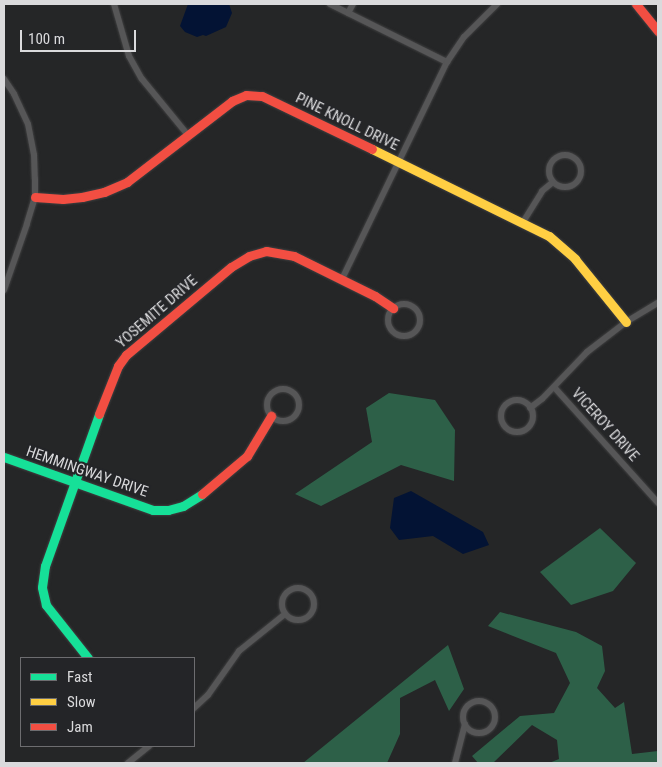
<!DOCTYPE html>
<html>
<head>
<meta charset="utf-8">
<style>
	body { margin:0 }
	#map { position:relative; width:662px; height:767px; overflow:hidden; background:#252627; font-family:"Roboto Condensed",sans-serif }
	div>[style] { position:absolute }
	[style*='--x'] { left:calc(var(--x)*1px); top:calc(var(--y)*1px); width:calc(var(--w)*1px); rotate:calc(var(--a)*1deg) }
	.forest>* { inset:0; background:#2d6048 }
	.water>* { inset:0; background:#031334 }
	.roads { filter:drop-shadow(0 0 1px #404041) drop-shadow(0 0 1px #404041) }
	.street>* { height:6px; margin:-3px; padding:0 3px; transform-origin:3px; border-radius:3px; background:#565657 }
	.street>.ring { margin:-3px; padding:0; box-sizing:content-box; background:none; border:6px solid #565657; border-radius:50% }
	.fast>* { height:9px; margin:-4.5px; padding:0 4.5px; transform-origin:4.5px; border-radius:4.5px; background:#16e098 }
	.slow>* { height:9px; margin:-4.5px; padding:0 4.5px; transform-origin:4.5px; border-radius:4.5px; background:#ffcf43 }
	.jam>* { height:9px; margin:-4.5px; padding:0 4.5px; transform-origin:4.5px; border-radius:4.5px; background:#f24e42 }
	span { translate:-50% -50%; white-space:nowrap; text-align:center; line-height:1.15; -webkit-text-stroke:4px #242528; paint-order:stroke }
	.street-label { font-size:15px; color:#dadadc }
	.frame { position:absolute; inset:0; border:5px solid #dadadc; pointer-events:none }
	.legend { position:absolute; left:20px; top:657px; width:175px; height:90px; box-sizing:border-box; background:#242528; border:1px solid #6d6d70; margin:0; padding:6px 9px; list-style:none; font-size:15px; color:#dadadc }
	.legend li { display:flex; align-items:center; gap:10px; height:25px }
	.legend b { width:25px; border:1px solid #6d6d70 }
	.scale { position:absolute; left:20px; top:30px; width:116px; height:22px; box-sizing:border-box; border:2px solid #dadadc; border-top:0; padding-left:6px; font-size:15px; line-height:18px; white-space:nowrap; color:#dadadc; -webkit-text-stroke:4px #242528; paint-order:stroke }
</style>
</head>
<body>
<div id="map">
	<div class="forest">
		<div style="clip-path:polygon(389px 393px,435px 400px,455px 430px,454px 481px,401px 465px,321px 506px,295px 494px,372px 442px,366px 408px)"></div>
		<div style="clip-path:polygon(600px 528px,636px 563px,613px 591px,571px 605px,540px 572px)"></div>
		<div style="clip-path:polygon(500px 612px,576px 632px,602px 646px,605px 671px,597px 688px,615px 708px,624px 702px,632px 754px,658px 751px,658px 763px,549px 763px,559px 759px,557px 740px,532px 725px,493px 763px,478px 763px,472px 756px,520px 716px,554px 713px,570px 683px,556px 653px,488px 626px)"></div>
		<div style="clip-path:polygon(448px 645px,464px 689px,449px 711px,435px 680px,400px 698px,400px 734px,387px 763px,303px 763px)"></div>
	</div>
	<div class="water">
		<div style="clip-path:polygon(188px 4px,229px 4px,232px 13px,226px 27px,206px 36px,203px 35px,197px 37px,185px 32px,180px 26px)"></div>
		<div style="clip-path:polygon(411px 491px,483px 532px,489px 545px,463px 554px,433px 536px,399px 540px,390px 528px,394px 498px)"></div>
	</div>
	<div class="roads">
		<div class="street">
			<div style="--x:114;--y:4;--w:54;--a:73.9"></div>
			<div style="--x:129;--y:56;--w:26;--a:61"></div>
			<div style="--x:142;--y:79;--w:71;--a:50.7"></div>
			<div style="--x:330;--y:4;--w:131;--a:26.4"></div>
			<div style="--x:348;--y:13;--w:10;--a:-61"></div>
			<div style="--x:4;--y:79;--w:18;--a:56"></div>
			<div style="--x:14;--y:94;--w:33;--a:65"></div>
			<div style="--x:28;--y:124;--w:32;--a:79"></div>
			<div style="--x:34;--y:155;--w:24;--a:88"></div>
			<div style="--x:35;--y:179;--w:18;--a:90"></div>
			<div style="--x:35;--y:197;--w:28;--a:107"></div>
			<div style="--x:27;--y:224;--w:70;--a:109.2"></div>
			<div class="ring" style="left:549px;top:155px;width:26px;height:26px"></div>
			<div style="--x:523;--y:222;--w:36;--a:-58"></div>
			<div style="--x:542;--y:191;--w:14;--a:-39"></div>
			<div style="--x:342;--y:279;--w:241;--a:-64.2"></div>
			<div style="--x:447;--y:62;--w:30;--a:-56"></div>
			<div style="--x:464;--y:37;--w:47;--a:-45"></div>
			<div class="ring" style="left:388px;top:304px;width:26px;height:26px"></div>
			<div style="--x:554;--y:387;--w:156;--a:48.1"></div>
			<div class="ring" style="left:267px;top:389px;width:26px;height:26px"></div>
			<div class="ring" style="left:501px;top:400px;width:26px;height:26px"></div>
			<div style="--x:530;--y:408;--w:15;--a:-37"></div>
			<div style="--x:542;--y:399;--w:65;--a:-46.2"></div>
			<div style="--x:587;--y:352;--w:49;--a:-37.6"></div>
			<div style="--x:626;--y:322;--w:37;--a:-31"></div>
			<div class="ring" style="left:282px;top:588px;width:26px;height:26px"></div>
			<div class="ring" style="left:463px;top:701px;width:26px;height:26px"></div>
			<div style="--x:194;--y:708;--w:19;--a:-43"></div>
			<div style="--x:208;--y:695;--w:54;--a:-54.8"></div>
			<div style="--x:239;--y:651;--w:59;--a:-38.8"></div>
			<div style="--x:128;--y:763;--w:27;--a:-39"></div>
			<div style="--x:455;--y:763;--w:40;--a:-75.6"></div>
		</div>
		<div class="fast">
			<div style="--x:4;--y:457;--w:158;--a:19.6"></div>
			<div style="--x:153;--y:510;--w:15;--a:0"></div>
			<div style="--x:168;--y:510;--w:16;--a:-15"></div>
			<div style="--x:183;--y:506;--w:22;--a:-32"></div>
			<div style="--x:88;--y:658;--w:68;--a:-128.4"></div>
			<div style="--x:46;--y:605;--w:18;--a:-103"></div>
			<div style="--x:42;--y:587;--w:21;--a:-82"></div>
			<div style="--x:45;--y:566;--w:161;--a:-70.4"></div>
		</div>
		<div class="slow">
			<div style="--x:372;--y:149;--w:197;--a:26.2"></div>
			<div style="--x:549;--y:236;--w:35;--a:41"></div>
			<div style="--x:575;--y:259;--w:81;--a:51"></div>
		</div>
		<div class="jam">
			<div style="--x:636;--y:4;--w:35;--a:51"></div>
			<div style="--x:35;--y:197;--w:28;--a:4"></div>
			<div style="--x:63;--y:199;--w:19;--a:-6"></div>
			<div style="--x:82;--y:197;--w:23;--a:-13"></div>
			<div style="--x:104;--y:192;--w:25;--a:-23"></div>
			<div style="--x:127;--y:182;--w:133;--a:-37.6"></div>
			<div style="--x:232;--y:101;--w:15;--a:-23"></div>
			<div style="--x:246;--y:95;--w:16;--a:4"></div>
			<div style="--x:262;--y:96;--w:122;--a:25.7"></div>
			<div style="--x:99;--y:414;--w:52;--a:-68.4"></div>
			<div style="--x:118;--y:366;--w:14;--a:-54"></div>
			<div style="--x:126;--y:355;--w:137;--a:-40"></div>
			<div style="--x:231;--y:267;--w:21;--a:-31"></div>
			<div style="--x:249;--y:256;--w:18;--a:-16"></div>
			<div style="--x:266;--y:251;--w:28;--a:10"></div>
			<div style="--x:294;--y:256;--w:90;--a:26.3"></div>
			<div style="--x:375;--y:296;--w:22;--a:34"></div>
			<div style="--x:202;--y:494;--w:59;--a:-40.2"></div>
			<div style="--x:247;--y:456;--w:47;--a:-59"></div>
		</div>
	</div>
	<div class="street-label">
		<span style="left:347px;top:122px;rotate:26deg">PINE KNOLL DRIVE</span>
		<span style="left:157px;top:312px;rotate:-41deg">YOSEMITE DRIVE</span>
		<span style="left:605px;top:425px;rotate:48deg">VICEROY DRIVE</span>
		<span style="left:87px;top:472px;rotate:19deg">HEMMINGWAY DRIVE</span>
	</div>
	<div class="frame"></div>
	<ul class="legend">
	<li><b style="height:6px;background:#16e098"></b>Fast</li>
	<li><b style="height:6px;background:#ffcf43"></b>Slow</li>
	<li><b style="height:6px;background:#f24e42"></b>Jam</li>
	</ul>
	<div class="scale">100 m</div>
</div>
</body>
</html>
